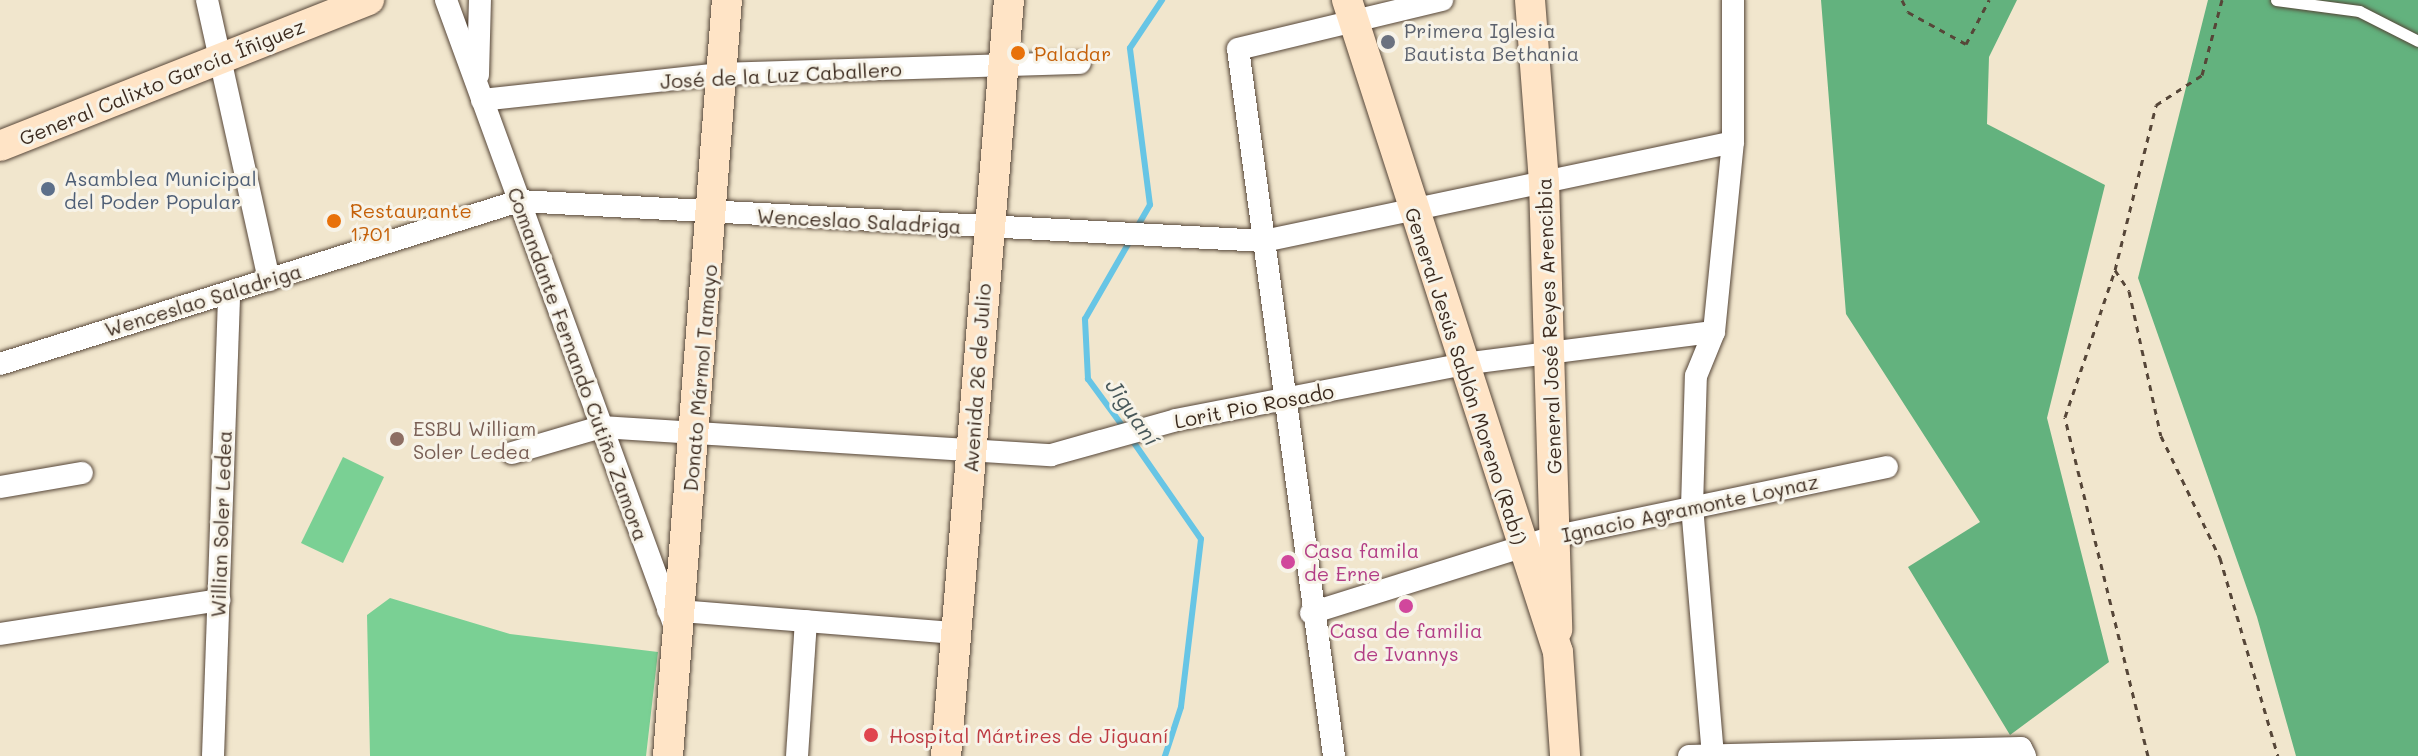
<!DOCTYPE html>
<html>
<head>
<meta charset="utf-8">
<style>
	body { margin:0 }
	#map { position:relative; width:2418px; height:756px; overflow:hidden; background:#f1e6cd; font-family:Mali,sans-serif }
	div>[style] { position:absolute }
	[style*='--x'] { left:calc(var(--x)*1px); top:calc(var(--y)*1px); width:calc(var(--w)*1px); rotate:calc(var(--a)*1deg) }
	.green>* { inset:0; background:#7ad094 }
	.forest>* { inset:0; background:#63b27e }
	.stream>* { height:6px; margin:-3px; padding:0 3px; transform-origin:3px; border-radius:3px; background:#67c5e5 }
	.path>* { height:3px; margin-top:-1.5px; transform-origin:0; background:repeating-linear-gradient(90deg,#564638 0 6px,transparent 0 12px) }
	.roads { filter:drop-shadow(0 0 2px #564638) drop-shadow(0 0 2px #564638) }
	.lane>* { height:11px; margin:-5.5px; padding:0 5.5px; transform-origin:5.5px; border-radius:5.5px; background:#fff }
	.street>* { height:22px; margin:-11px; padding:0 11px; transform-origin:11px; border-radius:11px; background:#fff }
	.secondary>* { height:30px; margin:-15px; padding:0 15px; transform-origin:15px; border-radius:15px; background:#ffe4c6 }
	.dots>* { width:22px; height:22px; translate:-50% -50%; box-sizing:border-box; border:4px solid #f7f3e8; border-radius:50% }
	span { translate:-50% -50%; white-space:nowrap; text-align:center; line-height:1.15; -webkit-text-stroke:6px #f7f3e8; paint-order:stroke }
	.worship-label { font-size:20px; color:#5b616d }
	.left { translate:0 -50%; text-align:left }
	.food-label { font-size:20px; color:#c56008 }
	.street-label { font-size:20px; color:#3b2a1e }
	.service-label { font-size:20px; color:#4e5e75 }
	.education-label { font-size:20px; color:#785e54 }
	.hotel-label { font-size:20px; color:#b23c85 }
	.health-label { font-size:20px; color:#be3a42 }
	.water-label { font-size:22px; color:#48585a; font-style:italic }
</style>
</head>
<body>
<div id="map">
	<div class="green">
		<div style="clip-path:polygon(343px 457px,384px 477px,343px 563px,301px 543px)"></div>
		<div style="clip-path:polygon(390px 598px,510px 634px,658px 652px,646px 756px,370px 756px,367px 615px)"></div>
	</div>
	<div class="forest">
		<div style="clip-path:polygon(1821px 0,2017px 0,1989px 57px,1987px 124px,2105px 185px,2047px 418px,2109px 662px,2010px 735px,1908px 567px,1980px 522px,1846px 314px)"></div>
		<div style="clip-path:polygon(2208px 0,2418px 0,2418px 756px,2296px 756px,2257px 617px,2138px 278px)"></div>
	</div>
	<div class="stream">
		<div style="--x:1136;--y:229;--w:28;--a:-60"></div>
		<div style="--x:1150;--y:205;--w:158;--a:-97.3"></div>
		<div style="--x:1130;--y:48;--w:58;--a:-56.3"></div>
		<div style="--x:1124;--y:428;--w:61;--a:-126.3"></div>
		<div style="--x:1088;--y:379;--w:60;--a:-92.9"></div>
		<div style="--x:1085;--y:319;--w:92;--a:-60.1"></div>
		<div style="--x:1130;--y:437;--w:124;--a:55.2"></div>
		<div style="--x:1201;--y:539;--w:169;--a:96.8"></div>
		<div style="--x:1181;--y:707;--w:52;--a:108.1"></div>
	</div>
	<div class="path">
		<div style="--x:1902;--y:0;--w:13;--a:63"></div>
		<div style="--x:1908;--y:12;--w:66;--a:28.9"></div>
		<div style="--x:1966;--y:44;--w:50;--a:-62.4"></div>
		<div style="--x:2115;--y:270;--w:25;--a:56"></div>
		<div style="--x:2129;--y:291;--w:148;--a:77.6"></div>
		<div style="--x:2161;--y:436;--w:136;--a:64.2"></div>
		<div style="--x:2220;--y:558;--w:206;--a:73.7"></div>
		<div style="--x:2148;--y:756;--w:349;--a:-103.8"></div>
		<div style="--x:2065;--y:417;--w:155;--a:-71.2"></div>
		<div style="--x:2115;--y:270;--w:170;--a:-76"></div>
		<div style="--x:2156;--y:105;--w:55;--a:-33.1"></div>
		<div style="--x:2202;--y:75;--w:78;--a:-75.1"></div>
	</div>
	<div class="roads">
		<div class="lane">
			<div style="--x:2276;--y:0;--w:84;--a:7.5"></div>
			<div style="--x:2359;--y:11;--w:66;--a:27"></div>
		</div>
		<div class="street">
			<div style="--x:207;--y:0;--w:287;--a:77.5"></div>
			<div style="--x:446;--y:0;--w:671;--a:69.94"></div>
			<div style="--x:478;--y:75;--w:75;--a:-88.5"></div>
			<div style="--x:482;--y:100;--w:241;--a:-6.2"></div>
			<div style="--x:722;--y:74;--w:358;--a:-1.8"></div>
			<div style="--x:0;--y:364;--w:544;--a:-17.44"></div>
			<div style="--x:519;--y:201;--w:746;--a:3.07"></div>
			<div style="--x:1264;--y:241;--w:479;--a:-11.9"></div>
			<div style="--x:512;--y:453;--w:93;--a:-16.3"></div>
			<div style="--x:601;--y:427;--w:451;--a:3.6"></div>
			<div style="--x:1051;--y:455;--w:130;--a:-15.6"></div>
			<div style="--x:1176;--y:420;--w:292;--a:-11"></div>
			<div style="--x:1463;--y:364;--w:253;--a:-7.3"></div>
			<div style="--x:0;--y:487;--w:83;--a:-9.7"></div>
			<div style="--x:668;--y:610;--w:290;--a:4.6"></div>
			<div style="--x:1311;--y:613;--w:258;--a:-17.4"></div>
			<div style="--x:1557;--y:536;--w:337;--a:-11.8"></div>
			<div style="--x:0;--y:634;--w:222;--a:-8.8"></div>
			<div style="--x:213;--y:756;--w:464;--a:-88"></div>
			<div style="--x:797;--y:756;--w:135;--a:-86.2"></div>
			<div style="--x:1334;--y:756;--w:713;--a:-97.73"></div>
			<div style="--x:1238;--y:49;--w:210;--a:-13.5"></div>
			<div style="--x:1689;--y:756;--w:332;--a:-1.4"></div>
			<div style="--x:2021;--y:748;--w:9;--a:63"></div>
			<div style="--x:1713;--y:756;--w:250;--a:-94.8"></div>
			<div style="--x:1692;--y:507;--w:131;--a:-88.3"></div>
			<div style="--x:1696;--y:376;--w:48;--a:-67.8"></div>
			<div style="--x:1714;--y:332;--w:191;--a:-84.3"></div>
			<div style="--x:1733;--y:142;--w:142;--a:-90"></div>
		</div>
		<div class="secondary">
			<div style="--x:1347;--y:0;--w:685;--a:72.07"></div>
			<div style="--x:1558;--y:652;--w:104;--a:86.1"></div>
			<div style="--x:1530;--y:0;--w:183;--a:85.6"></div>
			<div style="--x:1544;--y:182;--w:448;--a:88.3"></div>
			<div style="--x:0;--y:146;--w:397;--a:-21.6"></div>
			<div style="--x:668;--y:756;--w:758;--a:-85.54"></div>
			<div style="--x:946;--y:756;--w:759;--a:-85.24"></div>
		</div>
	</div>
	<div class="dots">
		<div style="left:1388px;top:42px;background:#6b7280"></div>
		<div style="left:1018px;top:53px;background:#e8710a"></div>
		<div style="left:48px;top:189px;background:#5c6f8a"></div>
		<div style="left:334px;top:221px;background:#e8710a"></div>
		<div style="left:397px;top:439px;background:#8d6e63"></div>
		<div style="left:1288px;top:562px;background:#d1479c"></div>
		<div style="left:1406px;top:606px;background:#d1479c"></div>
		<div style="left:871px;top:735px;background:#e0444e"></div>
	</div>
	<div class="worship-label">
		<span class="left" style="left:1404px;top:42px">Primera Iglesia<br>Bautista Bethania</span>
	</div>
	<div class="food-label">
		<span class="left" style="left:1034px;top:53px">Paladar</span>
		<span class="left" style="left:350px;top:222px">Restaurante<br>1701</span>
	</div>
	<div class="street-label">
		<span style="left:781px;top:75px;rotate:-3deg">José de la Luz Caballero</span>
		<span style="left:162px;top:82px;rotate:-22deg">General Calixto García Íñiguez</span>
		<span style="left:859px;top:221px;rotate:3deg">Wenceslao Saladriga</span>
		<span style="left:203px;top:300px;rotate:-17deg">Wenceslao Saladriga</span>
		<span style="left:1549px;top:326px;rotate:-92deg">General José Reyes Arencibia</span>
		<span style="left:578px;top:364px;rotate:70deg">Comandante Fernando Cutiño Zamora</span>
		<span style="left:1466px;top:376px;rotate:72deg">General Jesús Sablón Moreno (Rabí)</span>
		<span style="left:700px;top:378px;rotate:-85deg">Donato Mármol Tamayo</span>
		<span style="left:977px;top:378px;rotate:-86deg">Avenida 26 de Julio</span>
		<span style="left:1254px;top:406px;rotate:-11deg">Lorit Pio Rosado</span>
		<span style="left:1690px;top:508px;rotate:-12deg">Ignacio Agramonte Loynaz</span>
		<span style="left:221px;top:524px;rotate:-88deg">Willian Soler Ledea</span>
	</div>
	<div class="service-label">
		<span class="left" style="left:64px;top:190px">Asamblea Municipal<br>del Poder Popular</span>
	</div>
	<div class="education-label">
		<span class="left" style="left:413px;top:440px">ESBU William<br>Soler Ledea</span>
	</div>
	<div class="hotel-label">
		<span class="left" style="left:1304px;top:562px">Casa famila<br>de Erne</span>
		<span style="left:1406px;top:642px">Casa de familia<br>de Ivannys</span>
	</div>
	<div class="health-label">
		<span class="left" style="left:889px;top:735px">Hospital Mártires de Jiguaní</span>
	</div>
	<div class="water-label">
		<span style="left:1133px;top:412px;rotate:55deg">Jiguaní</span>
	</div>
</div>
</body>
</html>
